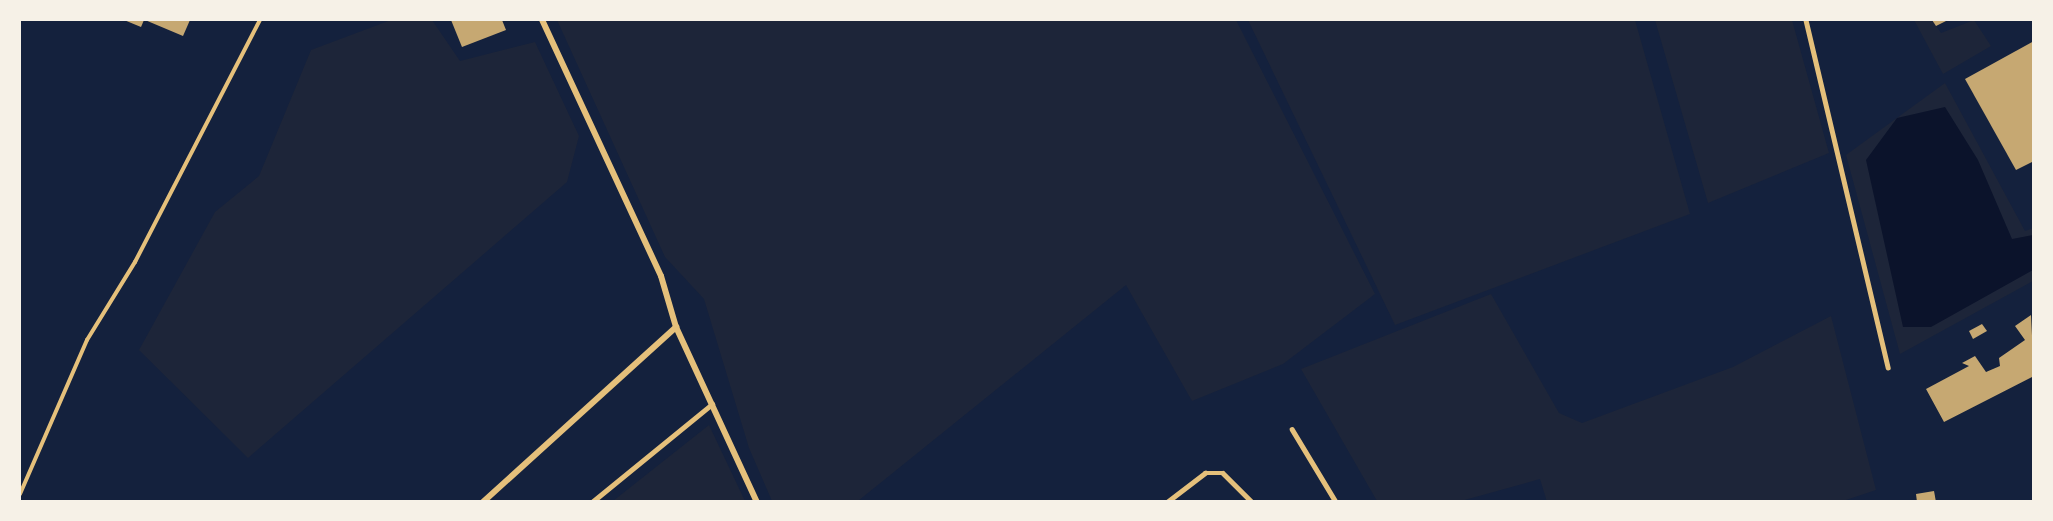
<!DOCTYPE html>
<html>
<head>
<meta charset="utf-8">
<style>
	body { margin:0 }
	#map { position:relative; width:2053px; height:521px; overflow:hidden; background:#14213d; font-family:Poppins,sans-serif }
	div>[style] { position:absolute }
	[style*='--x'] { left:calc(var(--x)*1px); top:calc(var(--y)*1px); width:calc(var(--w)*1px); rotate:calc(var(--a)*1deg) }
	.green>* { inset:0; background:#1d2539 }
	.water>* { inset:0; background:#0b132b }
	.building>* { inset:0; background:#c6a872 }
	.path>* { height:4px; margin:-2px; padding:0 2px; transform-origin:2px; border-radius:2px; background:#e5c07b }
	.service>* { height:4.5px; margin:-2.25px; padding:0 2.25px; transform-origin:2.25px; border-radius:2.25px; background:#e5c07b }
	.minor>* { height:6px; margin:-3px; padding:0 3px; transform-origin:3px; border-radius:3px; background:#e5c07b }
	span { translate:-50% -50%; white-space:nowrap; text-align:center; line-height:1.15; -webkit-text-stroke:6px #f6f1e7; paint-order:stroke }
	.frame { position:absolute; inset:0; border:21px solid #f6f1e7; pointer-events:none }
</style>
</head>
<body>
<div id="map">
	<div class="green">
		<div style="clip-path:polygon(391px 20px,432px 20px,460px 61px,535px 42px,579px 136px,567px 182px,248px 458px,139px 350px,215px 212px,259px 176px,311px 50px)"></div>
		<div style="clip-path:polygon(557px 20px,1236px 20px,1375px 294px,1283px 364px,1192px 401px,1126px 285px,858px 501px,772px 501px,749px 448px,704px 299px,665px 257px)"></div>
		<div style="clip-path:polygon(1248px 20px,1635px 20px,1690px 214px,1395px 325px)"></div>
		<div style="clip-path:polygon(1655px 20px,1792px 20px,1829px 153px,1708px 203px)"></div>
		<div style="clip-path:polygon(1914px 20px,1932px 20px,1941px 33px,1974px 20px,1991px 46px,1943px 74px)"></div>
		<div style="clip-path:polygon(1945px 83px,2025px 231px,2033px 228px,2033px 281px,1900px 354px,1846px 155px)"></div>
		<div style="clip-path:polygon(1491px 294px,1559px 413px,1582px 423px,1733px 367px,1831px 316px,1876px 490px,1840px 502px,1547px 502px,1540px 479px,1461px 501px,1377px 501px,1301px 369px)"></div>
		<div style="clip-path:polygon(709px 425px,745px 501px,613px 501px)"></div>
	</div>
	<div class="water">
		<div style="clip-path:polygon(1945px 107px,1978px 160px,2012px 239px,2033px 235px,2033px 270px,1931px 327px,1903px 327px,1866px 160px,1897px 118px)"></div>
	</div>
	<div class="building">
		<div style="clip-path:polygon(124px 20px,144px 20px,141px 27px)"></div>
		<div style="clip-path:polygon(145px 20px,190px 20px,183px 36px)"></div>
		<div style="clip-path:polygon(451px 20px,502px 20px,506px 30px,462px 47px)"></div>
		<div style="clip-path:polygon(1932px 20px,1948px 20px,1936px 26px)"></div>
		<div style="clip-path:polygon(2034px 41px,2034px 161px,2016px 170px,1965px 79px)"></div>
		<div style="clip-path:polygon(2031px 315px,2034px 376px,1944px 422px,1926px 389px,1969px 366px,1962px 363px,1975px 356px,1986px 372px,2000px 366px,1999px 358px,2025px 340px,2015px 326px)"></div>
		<div style="clip-path:polygon(1982px 324px,1987px 331px,1973px 339px,1969px 331px)"></div>
		<div style="clip-path:polygon(1934px 491px,1936px 502px,1917px 502px,1916px 494px)"></div>
	</div>
	<div class="path">
		<div style="--x:20;--y:494;--w:168;--a:-66.5"></div>
		<div style="--x:87;--y:340;--w:92;--a:-58.4"></div>
		<div style="--x:135;--y:262;--w:272;--a:-62.7"></div>
	</div>
	<div class="service">
		<div style="--x:1806;--y:20;--w:357;--a:76.7"></div>
		<div style="--x:1292;--y:429;--w:85;--a:58.9"></div>
		<div style="--x:592;--y:502;--w:155;--a:-39.2"></div>
		<div style="--x:1167;--y:502;--w:48;--a:-37.3"></div>
		<div style="--x:1205;--y:473;--w:18;--a:0"></div>
		<div style="--x:1223;--y:473;--w:41;--a:45"></div>
		<div style="--x:1502;--y:502;--w:8;--a:0"></div>
	</div>
	<div class="minor">
		<div style="--x:676;--y:327;--w:193;--a:65.2"></div>
		<div style="--x:483;--y:502;--w:261;--a:-42.2"></div>
		<div style="--x:676;--y:327;--w:53;--a:-106.4"></div>
		<div style="--x:661;--y:276;--w:282;--a:-114.9"></div>
	</div>
	<div class="frame"></div>
</div>
</body>
</html>
